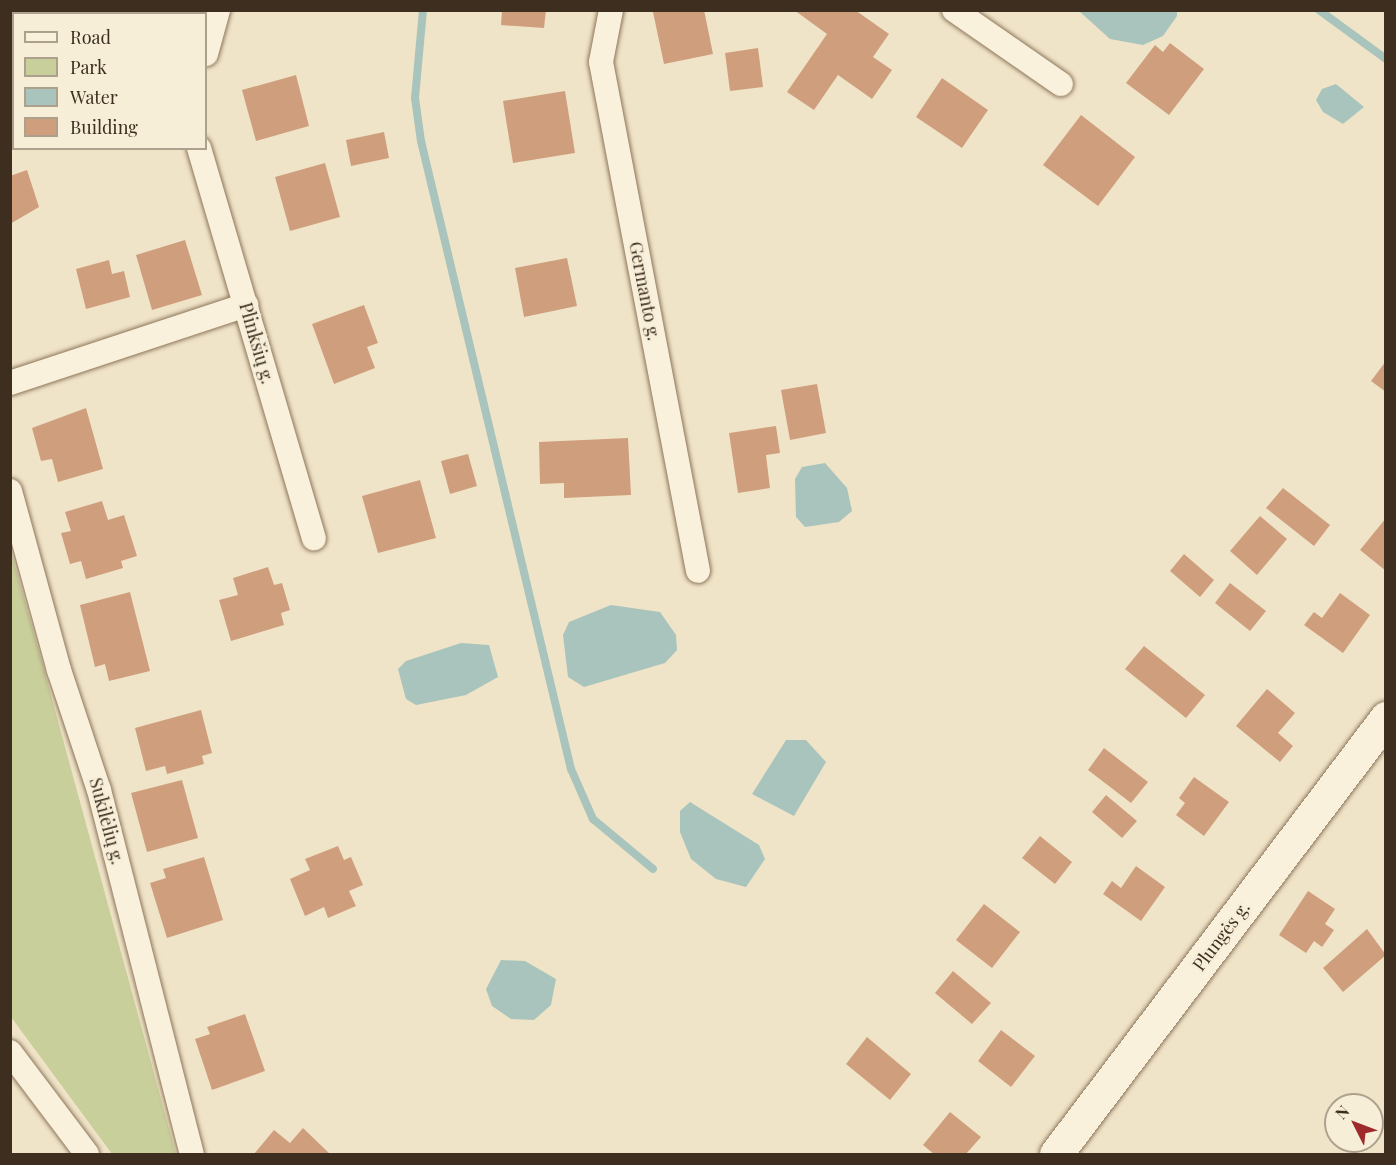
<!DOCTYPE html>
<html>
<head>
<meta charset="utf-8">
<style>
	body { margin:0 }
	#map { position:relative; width:1396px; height:1165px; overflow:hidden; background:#f0e4c8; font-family:"Playfair Display",serif }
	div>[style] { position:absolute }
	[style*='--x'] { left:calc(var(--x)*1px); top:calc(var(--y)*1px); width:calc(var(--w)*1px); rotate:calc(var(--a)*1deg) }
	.green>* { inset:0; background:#c9cf9b }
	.water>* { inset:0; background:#a9c4bc }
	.stream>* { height:8px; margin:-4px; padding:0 4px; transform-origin:4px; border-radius:4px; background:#a9c4bc }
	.building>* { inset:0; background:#cf9f7d }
	.roads { filter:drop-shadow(0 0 2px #8d765c) drop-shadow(0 0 2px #8d765c) }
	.minor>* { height:24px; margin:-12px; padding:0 12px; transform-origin:12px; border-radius:12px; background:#faf1dc }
	.secondary>* { height:33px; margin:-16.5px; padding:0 16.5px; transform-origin:16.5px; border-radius:16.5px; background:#faf1dc }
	span { translate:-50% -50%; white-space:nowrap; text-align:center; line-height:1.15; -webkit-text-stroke:5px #f7eed8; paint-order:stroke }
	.street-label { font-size:18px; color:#3d2e20 }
	.frame { position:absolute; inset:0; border:12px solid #3d2e20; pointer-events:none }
	.legend { position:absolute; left:12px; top:12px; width:195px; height:138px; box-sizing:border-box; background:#f7eed8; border:2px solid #ada18e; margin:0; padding:8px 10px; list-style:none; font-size:18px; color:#3d2e20 }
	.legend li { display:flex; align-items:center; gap:12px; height:30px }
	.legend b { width:30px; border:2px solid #ada18e }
	.north { position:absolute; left:1324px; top:1093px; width:60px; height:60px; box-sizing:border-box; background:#f7eed8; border:2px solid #ada18e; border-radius:50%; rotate:312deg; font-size:16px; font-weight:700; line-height:24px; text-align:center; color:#3d2e20 }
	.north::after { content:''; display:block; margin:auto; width:21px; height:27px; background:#9e2a2b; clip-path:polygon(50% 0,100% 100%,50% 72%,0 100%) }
</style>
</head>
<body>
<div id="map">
	<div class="green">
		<div style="clip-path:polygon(11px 552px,40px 655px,176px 1154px,112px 1154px,11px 1017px)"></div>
	</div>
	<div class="water">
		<div style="clip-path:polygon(1079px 11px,1177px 11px,1177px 16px,1163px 36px,1143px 45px,1110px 39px)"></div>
		<div style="clip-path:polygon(1336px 84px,1364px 107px,1343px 124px,1323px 112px,1316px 100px,1322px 89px)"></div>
		<div style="clip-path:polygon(825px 463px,847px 488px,852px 511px,839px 522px,805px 527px,796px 517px,795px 479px,802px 467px)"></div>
		<div style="clip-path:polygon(611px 605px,660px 612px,676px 635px,677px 650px,665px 663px,584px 687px,568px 677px,563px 635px,569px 622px)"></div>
		<div style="clip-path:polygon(461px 643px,489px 645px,498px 677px,466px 695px,416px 705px,406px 699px,398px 669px,406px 661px)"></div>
		<div style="clip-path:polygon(786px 740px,806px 740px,826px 762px,794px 816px,752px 794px)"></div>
		<div style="clip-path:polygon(690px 802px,759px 845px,765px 859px,746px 887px,716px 879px,691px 859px,680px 832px,680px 811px)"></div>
		<div style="clip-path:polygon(501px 960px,525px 961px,556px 979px,551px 1005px,534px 1020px,511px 1019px,492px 1006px,486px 989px)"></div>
	</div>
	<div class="stream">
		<div style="--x:423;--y:10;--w:88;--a:95.2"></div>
		<div style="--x:415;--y:98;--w:43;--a:82.1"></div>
		<div style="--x:421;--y:141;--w:646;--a:76.57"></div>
		<div style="--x:571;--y:769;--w:55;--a:66.3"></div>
		<div style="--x:593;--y:819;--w:78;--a:39.8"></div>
		<div style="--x:1319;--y:10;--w:83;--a:36.2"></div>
	</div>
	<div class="building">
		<div style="clip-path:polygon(502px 10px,546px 10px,544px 28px,501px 25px)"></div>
		<div style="clip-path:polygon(704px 10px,713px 54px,664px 64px,653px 12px)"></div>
		<div style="clip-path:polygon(794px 10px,855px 10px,889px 34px,873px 57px,892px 70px,872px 99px,838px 75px,814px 110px,787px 92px,827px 34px)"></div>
		<div style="clip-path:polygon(1170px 43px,1204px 69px,1169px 115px,1126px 83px,1155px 45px,1163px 52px)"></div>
		<div style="clip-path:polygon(758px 48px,763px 87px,730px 91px,725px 53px)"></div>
		<div style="clip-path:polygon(296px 75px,309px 126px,256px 141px,242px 90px)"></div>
		<div style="clip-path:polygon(942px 78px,988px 110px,962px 148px,916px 117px)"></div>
		<div style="clip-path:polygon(10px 91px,14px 99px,10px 119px)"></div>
		<div style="clip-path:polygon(565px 91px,575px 153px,513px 163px,503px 101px)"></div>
		<div style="clip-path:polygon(1081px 115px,1135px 157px,1098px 206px,1043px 165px)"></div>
		<div style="clip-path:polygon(384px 132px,389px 158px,351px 166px,346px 140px)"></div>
		<div style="clip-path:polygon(325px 163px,340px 217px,290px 231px,275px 177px)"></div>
		<div style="clip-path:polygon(27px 170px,39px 207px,10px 224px,10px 176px)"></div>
		<div style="clip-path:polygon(185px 240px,202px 295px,152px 310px,136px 255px)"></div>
		<div style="clip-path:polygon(567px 258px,577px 306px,524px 317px,515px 268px)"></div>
		<div style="clip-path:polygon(109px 260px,112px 274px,124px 271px,130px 297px,86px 309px,76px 269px)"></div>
		<div style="clip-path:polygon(364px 305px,378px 343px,367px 347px,375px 368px,334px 384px,312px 324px)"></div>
		<div style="clip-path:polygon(1386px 361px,1386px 392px,1371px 381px)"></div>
		<div style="clip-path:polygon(817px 384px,826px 433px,790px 440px,781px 390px)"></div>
		<div style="clip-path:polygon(86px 408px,103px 469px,58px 482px,52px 459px,41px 461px,32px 428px)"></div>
		<div style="clip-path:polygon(776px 426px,780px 453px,766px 455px,770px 488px,738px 493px,729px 433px)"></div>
		<div style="clip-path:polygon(628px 438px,631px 495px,564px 498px,564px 483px,540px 484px,539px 442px)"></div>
		<div style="clip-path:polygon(468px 454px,477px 486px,450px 494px,441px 461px)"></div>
		<div style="clip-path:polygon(420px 480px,436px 538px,378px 553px,362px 496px)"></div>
		<div style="clip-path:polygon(1283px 488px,1330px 525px,1314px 546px,1266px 508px)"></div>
		<div style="clip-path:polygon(102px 501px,108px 520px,124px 515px,137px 556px,121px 561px,123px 568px,86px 579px,81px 561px,70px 564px,61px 533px,71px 531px,65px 512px)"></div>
		<div style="clip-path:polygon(1260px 516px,1287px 539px,1257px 575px,1230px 551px)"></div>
		<div style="clip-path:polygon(1386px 518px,1386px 571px,1360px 550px)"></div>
		<div style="clip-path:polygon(1184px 554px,1214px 580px,1200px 597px,1170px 571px)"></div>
		<div style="clip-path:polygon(268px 567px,274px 585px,282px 583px,290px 610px,281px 613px,284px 625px,231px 641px,219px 600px,238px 595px,233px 578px)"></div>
		<div style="clip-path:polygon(1230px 583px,1266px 611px,1250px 631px,1215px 603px)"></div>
		<div style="clip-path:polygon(130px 592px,150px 671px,109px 681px,105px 664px,95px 667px,80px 605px)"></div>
		<div style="clip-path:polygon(1340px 593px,1370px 615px,1343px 653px,1304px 625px,1314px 612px,1322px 618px)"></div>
		<div style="clip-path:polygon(1144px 646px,1205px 695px,1186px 718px,1125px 669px)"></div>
		<div style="clip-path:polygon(1267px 689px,1295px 713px,1278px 733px,1293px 746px,1280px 762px,1236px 726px)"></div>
		<div style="clip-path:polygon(201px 710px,212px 753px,202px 756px,204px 764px,167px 774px,165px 766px,146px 771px,135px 728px)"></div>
		<div style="clip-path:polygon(1104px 748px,1148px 782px,1131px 803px,1088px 770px)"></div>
		<div style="clip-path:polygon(1194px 777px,1229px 802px,1204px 836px,1176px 815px,1185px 803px,1179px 798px)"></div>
		<div style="clip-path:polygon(182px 780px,198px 838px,147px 852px,131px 793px)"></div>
		<div style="clip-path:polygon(1106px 795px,1137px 821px,1122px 838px,1092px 812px)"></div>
		<div style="clip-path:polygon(1040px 836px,1072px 862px,1055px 884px,1022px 858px)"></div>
		<div style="clip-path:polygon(338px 846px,344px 860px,351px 857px,363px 885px,349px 891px,356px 906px,328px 918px,324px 907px,305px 916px,290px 879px,310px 870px,305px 859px)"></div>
		<div style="clip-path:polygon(204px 857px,223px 920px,167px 938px,150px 883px,166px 878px,163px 869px)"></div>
		<div style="clip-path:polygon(1136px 866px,1165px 887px,1141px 921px,1103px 894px,1112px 881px,1121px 888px)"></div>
		<div style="clip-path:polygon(1308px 891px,1335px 909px,1325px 924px,1334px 930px,1322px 947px,1314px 941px,1306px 953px,1279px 935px)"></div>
		<div style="clip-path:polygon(984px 904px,1020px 932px,992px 968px,956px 940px)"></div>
		<div style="clip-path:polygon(1367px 929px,1386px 955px,1343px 992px,1323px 968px)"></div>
		<div style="clip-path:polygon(953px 971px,991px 1003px,972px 1024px,935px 993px)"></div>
		<div style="clip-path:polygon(245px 1014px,265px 1071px,212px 1090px,195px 1039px,210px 1034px,207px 1027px)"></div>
		<div style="clip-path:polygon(1001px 1030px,1035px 1056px,1011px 1087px,978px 1061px)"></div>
		<div style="clip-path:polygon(867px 1037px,911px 1074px,890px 1100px,846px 1064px)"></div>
		<div style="clip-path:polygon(950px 1112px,981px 1137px,966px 1154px,934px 1154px,923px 1145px)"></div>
		<div style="clip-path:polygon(303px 1128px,330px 1154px,254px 1154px,274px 1130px,290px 1143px)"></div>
	</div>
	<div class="roads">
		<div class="minor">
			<div style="--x:611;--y:10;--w:53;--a:100.9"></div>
			<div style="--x:601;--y:62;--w:518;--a:79.21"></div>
			<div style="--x:954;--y:10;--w:130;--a:34.7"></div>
			<div style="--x:206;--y:54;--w:46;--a:-74.7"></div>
			<div style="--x:199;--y:148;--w:407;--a:73.6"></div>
			<div style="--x:10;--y:383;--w:249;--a:-18.3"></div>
			<div style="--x:10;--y:491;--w:186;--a:74.7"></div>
			<div style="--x:59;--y:670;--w:126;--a:71.6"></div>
			<div style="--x:99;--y:790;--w:376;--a:75.7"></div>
			<div style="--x:10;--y:1052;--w:128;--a:53"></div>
		</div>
		<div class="secondary">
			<div style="--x:1056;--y:1154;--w:547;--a:-52.88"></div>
		</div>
	</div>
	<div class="street-label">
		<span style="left:645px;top:291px;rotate:79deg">Germanto g.</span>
		<span style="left:257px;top:343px;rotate:74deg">Plinkšių g.</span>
		<span style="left:107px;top:821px;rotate:75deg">Sukilėlių g.</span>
		<span style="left:1221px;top:936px;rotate:-53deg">Plungės g.</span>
	</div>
	<div class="frame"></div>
	<ul class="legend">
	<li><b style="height:8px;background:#faf1dc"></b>Road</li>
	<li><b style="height:16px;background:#c9cf9b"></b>Park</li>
	<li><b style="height:16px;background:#a9c4bc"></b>Water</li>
	<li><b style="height:16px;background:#cf9f7d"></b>Building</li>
	</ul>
	<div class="north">N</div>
</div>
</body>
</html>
